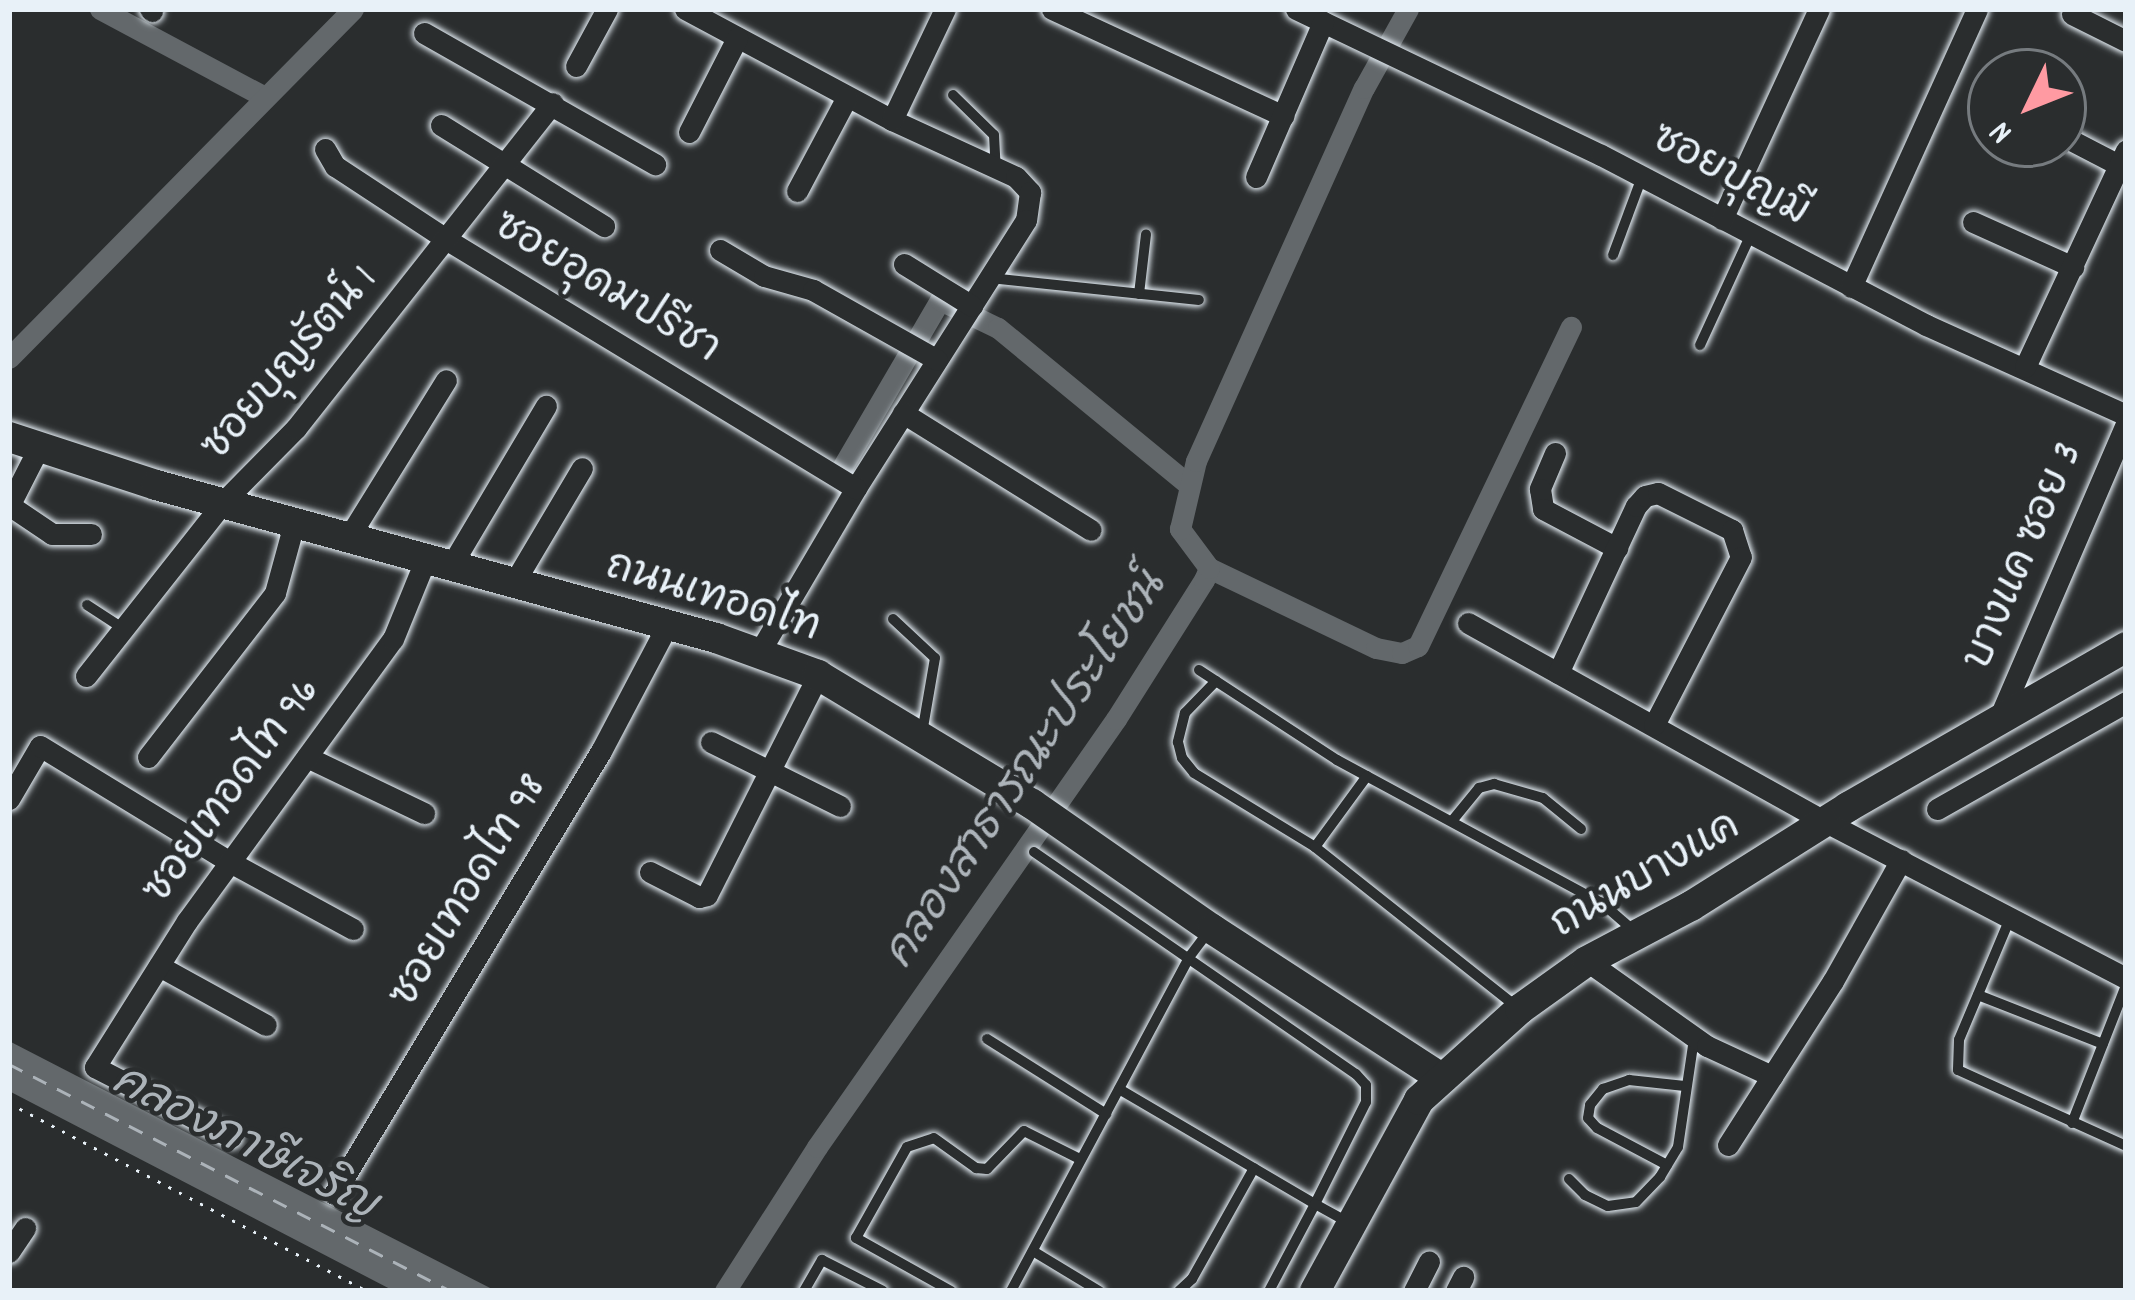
<!DOCTYPE html>
<html>
<head>
<meta charset="utf-8">
<style>
	body { margin:0 }
	#map { position:relative; width:2135px; height:1300px; overflow:hidden; background:#2a2d2e; font-family:Dekko,"Playpen Sans Thai",sans-serif }
	div>[style] { position:absolute }
	[style*='--x'] { left:calc(var(--x)*1px); top:calc(var(--y)*1px); width:calc(var(--w)*1px); rotate:calc(var(--a)*1deg) }
	.water>* { inset:0; background:#63686b }
	.canal>* { height:21px; margin:-10.5px; padding:0 10.5px; transform-origin:10.5px; border-radius:10.5px; background:#63686b }
	.ferry>* { height:3px; margin-top:-1.5px; transform-origin:0; background:repeating-linear-gradient(90deg,#acb3b9 0 15px,transparent 0 27px) }
	.path>* { height:3px; margin-top:-1.5px; transform-origin:0; background:repeating-linear-gradient(90deg,#e8f1f8 0 3px,transparent 0 12px) }
	.roads { filter:drop-shadow(0 0 3px #e8f1f8) drop-shadow(0 0 3px #e8f1f8) }
	.lane>* { height:10px; margin:-5px; padding:0 5px; transform-origin:5px; border-radius:5px; background:#2a2d2e }
	.street>* { height:21px; margin:-10.5px; padding:0 10.5px; transform-origin:10.5px; border-radius:10.5px; background:#2a2d2e }
	.secondary>* { height:30px; margin:-15px; padding:0 15px; transform-origin:15px; border-radius:15px; background:#2a2d2e }
	span { translate:-50% -50%; white-space:nowrap; text-align:center; line-height:1.15; -webkit-text-stroke:9px #2a2d2e; paint-order:stroke }
	.street-label { font-size:42px; color:#e8f1f8 }
	.water-label { font-size:45px; color:#acb3b9; font-style:italic }
	.frame { position:absolute; inset:0; border:12px solid #e8f1f8; pointer-events:none }
	.north { position:absolute; left:1967px; top:48px; width:120px; height:120px; box-sizing:border-box; background:#2a2d2e; border:3px solid #767b7f; border-radius:50%; rotate:227deg; font-size:33px; font-weight:700; line-height:48px; text-align:center; color:#e8f1f8 }
	.north::after { content:''; display:block; margin:auto; width:42px; height:54px; background:#ff9aa2; clip-path:polygon(50% 0,100% 100%,50% 72%,0 100%) }
</style>
</head>
<body>
<div id="map">
	<div class="water">
		<div style="clip-path:polygon(9px 1041px,234px 1157px,496px 1291px,394px 1291px,9px 1091px)"></div>
	</div>
	<div class="canal">
		<div style="--x:100;--y:9;--w:187;--a:28.1"></div>
		<div style="--x:9;--y:358;--w:490;--a:-45.4"></div>
		<div style="--x:843;--y:466;--w:192;--a:-59.7"></div>
		<div style="--x:940;--y:300;--w:64;--a:25.8"></div>
		<div style="--x:998;--y:328;--w:247;--a:39.4"></div>
		<div style="--x:1209;--y:568;--w:185;--a:25.6"></div>
		<div style="--x:1376;--y:648;--w:26;--a:11"></div>
		<div style="--x:1402;--y:653;--w:17;--a:-24"></div>
		<div style="--x:1418;--y:646;--w:354;--a:-64.4"></div>
		<div style="--x:725;--y:1291;--w:171;--a:-57.4"></div>
		<div style="--x:817;--y:1147;--w:522;--a:-55.06"></div>
		<div style="--x:1116;--y:719;--w:165;--a:-57.7"></div>
		<div style="--x:1204;--y:580;--w:13;--a:-67"></div>
		<div style="--x:1209;--y:568;--w:49;--a:-126.6"></div>
		<div style="--x:1180;--y:529;--w:70;--a:-76.8"></div>
		<div style="--x:1196;--y:461;--w:409;--a:-65.8"></div>
		<div style="--x:1364;--y:88;--w:90;--a:-60.9"></div>
	</div>
	<div class="ferry">
		<div style="--x:9;--y:1064;--w:497;--a:27.2"></div>
	</div>
	<div class="path">
		<div style="--x:9;--y:1103;--w:404;--a:27.7"></div>
	</div>
	<div class="roads">
		<div class="lane">
			<div style="--x:953;--y:95;--w:57;--a:44.3"></div>
			<div style="--x:994;--y:135;--w:33;--a:87"></div>
			<div style="--x:1613;--y:255;--w:83;--a:-69.6"></div>
			<div style="--x:990;--y:278;--w:210;--a:6"></div>
			<div style="--x:1139;--y:294;--w:60;--a:-83.3"></div>
			<div style="--x:1700;--y:345;--w:122;--a:-65.3"></div>
			<div style="--x:87;--y:605;--w:44;--a:33"></div>
			<div style="--x:893;--y:619;--w:57;--a:42.9"></div>
			<div style="--x:935;--y:658;--w:76;--a:99.8"></div>
			<div style="--x:1199;--y:670;--w:165;--a:33.1"></div>
			<div style="--x:1337;--y:760;--w:302;--a:28.4"></div>
			<div style="--x:1603;--y:904;--w:40;--a:41"></div>
			<div style="--x:1216;--y:681;--w:45;--a:134.1"></div>
			<div style="--x:1185;--y:713;--w:30;--a:104"></div>
			<div style="--x:1178;--y:742;--w:16;--a:76"></div>
			<div style="--x:1182;--y:758;--w:19;--a:51"></div>
			<div style="--x:1194;--y:773;--w:142;--a:31.4"></div>
			<div style="--x:1367;--y:776;--w:88;--a:126.2"></div>
			<div style="--x:1315;--y:847;--w:258;--a:38.4"></div>
			<div style="--x:1452;--y:821;--w:43;--a:-50.7"></div>
			<div style="--x:1479;--y:788;--w:16;--a:-15"></div>
			<div style="--x:1494;--y:784;--w:51;--a:15.9"></div>
			<div style="--x:1543;--y:798;--w:49;--a:39.2"></div>
			<div style="--x:1034;--y:852;--w:391;--a:34.6"></div>
			<div style="--x:1356;--y:1074;--w:15;--a:48"></div>
			<div style="--x:1366;--y:1085;--w:17;--a:90"></div>
			<div style="--x:1366;--y:1102;--w:114;--a:116.6"></div>
			<div style="--x:1315;--y:1204;--w:227;--a:-149.6"></div>
			<div style="--x:2011;--y:916;--w:134;--a:112.8"></div>
			<div style="--x:1959;--y:1040;--w:30;--a:92"></div>
			<div style="--x:1958;--y:1070;--w:184;--a:24.3"></div>
			<div style="--x:1978;--y:995;--w:134;--a:21.4"></div>
			<div style="--x:987;--y:1039;--w:141;--a:32.2"></div>
			<div style="--x:2072;--y:1123;--w:148;--a:-68.6"></div>
			<div style="--x:1667;--y:1165;--w:79;--a:-152.1"></div>
			<div style="--x:1597;--y:1128;--w:13;--a:-132"></div>
			<div style="--x:1588;--y:1118;--w:13;--a:-81"></div>
			<div style="--x:1590;--y:1105;--w:21;--a:-51"></div>
			<div style="--x:1603;--y:1089;--w:28;--a:-19"></div>
			<div style="--x:1629;--y:1080;--w:56;--a:6.1"></div>
			<div style="--x:1569;--y:1179;--w:23;--a:45"></div>
			<div style="--x:1585;--y:1195;--w:25;--a:26"></div>
			<div style="--x:1608;--y:1206;--w:28;--a:-8"></div>
			<div style="--x:1636;--y:1202;--w:35;--a:-46"></div>
			<div style="--x:1660;--y:1177;--w:35;--a:-59"></div>
			<div style="--x:1678;--y:1147;--w:110;--a:-81.6"></div>
			<div style="--x:1033;--y:1251;--w:77;--a:31.2"></div>
			<div style="--x:804;--y:1291;--w:36;--a:-60"></div>
			<div style="--x:822;--y:1260;--w:68;--a:26.9"></div>
			<div style="--x:951;--y:1291;--w:109;--a:-150.8"></div>
			<div style="--x:856;--y:1238;--w:104;--a:-60.7"></div>
			<div style="--x:907;--y:1147;--w:28;--a:-18"></div>
			<div style="--x:934;--y:1138;--w:52;--a:35.5"></div>
			<div style="--x:976;--y:1168;--w:11;--a:5"></div>
			<div style="--x:987;--y:1169;--w:53;--a:-45.8"></div>
			<div style="--x:1024;--y:1131;--w:63;--a:26.6"></div>
			<div style="--x:1011;--y:1291;--w:380;--a:-61.9"></div>
			<div style="--x:1190;--y:956;--w:31;--a:-53"></div>
			<div style="--x:1179;--y:1291;--w:18;--a:-43"></div>
			<div style="--x:1192;--y:1279;--w:127;--a:-60.8"></div>
			<div style="--x:1269;--y:1291;--w:98;--a:-62.1"></div>
			<div style="--x:1315;--y:1204;--w:37;--a:29"></div>
		</div>
		<div class="street">
			<div style="--x:150;--y:9;--w:3;--a:45"></div>
			<div style="--x:685;--y:9;--w:235;--a:28.2"></div>
			<div style="--x:892;--y:120;--w:136;--a:24.7"></div>
			<div style="--x:1016;--y:177;--w:21;--a:47"></div>
			<div style="--x:1030;--y:192;--w:28;--a:98"></div>
			<div style="--x:1026;--y:220;--w:317;--a:122.4"></div>
			<div style="--x:856;--y:488;--w:191;--a:120.5"></div>
			<div style="--x:1052;--y:9;--w:255;--a:24.8"></div>
			<div style="--x:1296;--y:9;--w:338;--a:25.6"></div>
			<div style="--x:1601;--y:155;--w:367;--a:27.6"></div>
			<div style="--x:1926;--y:325;--w:219;--a:24.2"></div>
			<div style="--x:2072;--y:14;--w:60;--a:26.6"></div>
			<div style="--x:424;--y:33;--w:266;--a:29.6"></div>
			<div style="--x:576;--y:66;--w:65;--a:-61.5"></div>
			<div style="--x:892;--y:120;--w:123;--a:-64.5"></div>
			<div style="--x:441;--y:125;--w:192;--a:31.8"></div>
			<div style="--x:689;--y:132;--w:106;--a:-62.9"></div>
			<div style="--x:2063;--y:136;--w:63;--a:27.4"></div>
			<div style="--x:325;--y:149;--w:20;--a:60"></div>
			<div style="--x:335;--y:166;--w:136;--a:33.3"></div>
			<div style="--x:449;--y:241;--w:476;--a:31.3"></div>
			<div style="--x:1256;--y:177;--w:169;--a:-66.6"></div>
			<div style="--x:797;--y:191;--w:106;--a:-62"></div>
			<div style="--x:1722;--y:219;--w:231;--a:-65.2"></div>
			<div style="--x:1973;--y:222;--w:110;--a:24.2"></div>
			<div style="--x:720;--y:250;--w:51;--a:30.6"></div>
			<div style="--x:764;--y:276;--w:51;--a:15.9"></div>
			<div style="--x:813;--y:290;--w:142;--a:29.4"></div>
			<div style="--x:904;--y:264;--w:80;--a:31.7"></div>
			<div style="--x:1851;--y:287;--w:305;--a:-65.6"></div>
			<div style="--x:2025;--y:367;--w:239;--a:-65"></div>
			<div style="--x:903;--y:413;--w:221;--a:31.9"></div>
			<div style="--x:1555;--y:453;--w:39;--a:113"></div>
			<div style="--x:1540;--y:489;--w:20;--a:81"></div>
			<div style="--x:1543;--y:509;--w:84;--a:27.8"></div>
			<div style="--x:9;--y:505;--w:52;--a:34"></div>
			<div style="--x:52;--y:534;--w:39;--a:0"></div>
			<div style="--x:9;--y:506;--w:66;--a:-63"></div>
			<div style="--x:350;--y:535;--w:182;--a:-58.2"></div>
			<div style="--x:452;--y:564;--w:184;--a:-59.3"></div>
			<div style="--x:512;--y:586;--w:137;--a:-59.3"></div>
			<div style="--x:1468;--y:623;--w:407;--a:29.1"></div>
			<div style="--x:1824;--y:821;--w:340;--a:27.5"></div>
			<div style="--x:1558;--y:673;--w:184;--a:-65"></div>
			<div style="--x:1636;--y:506;--w:13;--a:-48"></div>
			<div style="--x:1645;--y:496;--w:13;--a:-13"></div>
			<div style="--x:1658;--y:493;--w:83;--a:26.6"></div>
			<div style="--x:1732;--y:530;--w:28;--a:72"></div>
			<div style="--x:1741;--y:557;--w:189;--a:117.4"></div>
			<div style="--x:86;--y:676;--w:224;--a:-51.7"></div>
			<div style="--x:225;--y:500;--w:101;--a:-45.4"></div>
			<div style="--x:296;--y:428;--w:414;--a:-51.7"></div>
			<div style="--x:1998;--y:721;--w:323;--a:-66.7"></div>
			<div style="--x:711;--y:742;--w:144;--a:26.4"></div>
			<div style="--x:148;--y:757;--w:207;--a:-52.2"></div>
			<div style="--x:275;--y:593;--w:76;--a:-74.7"></div>
			<div style="--x:307;--y:757;--w:130;--a:25.6"></div>
			<div style="--x:9;--y:799;--w:61;--a:-59.7"></div>
			<div style="--x:40;--y:746;--w:223;--a:31.4"></div>
			<div style="--x:230;--y:862;--w:140;--a:28.6"></div>
			<div style="--x:1937;--y:809;--w:217;--a:-29.5"></div>
			<div style="--x:650;--y:872;--w:55;--a:27"></div>
			<div style="--x:699;--y:897;--w:8;--a:-14"></div>
			<div style="--x:707;--y:895;--w:246;--a:-63.2"></div>
			<div style="--x:1587;--y:961;--w:147;--a:35.3"></div>
			<div style="--x:1707;--y:1046;--w:72;--a:24.8"></div>
			<div style="--x:159;--y:966;--w:122;--a:28.9"></div>
			<div style="--x:231;--y:1137;--w:153;--a:-152.8"></div>
			<div style="--x:95;--y:1067;--w:173;--a:-57.8"></div>
			<div style="--x:187;--y:921;--w:349;--a:-53.9"></div>
			<div style="--x:393;--y:639;--w:87;--a:-67.8"></div>
			<div style="--x:1728;--y:1145;--w:195;--a:-57.4"></div>
			<div style="--x:1833;--y:981;--w:139;--a:-60.7"></div>
			<div style="--x:334;--y:1194;--w:517;--a:-58.92"></div>
			<div style="--x:601;--y:751;--w:141;--a:-62.2"></div>
			<div style="--x:9;--y:1252;--w:29;--a:-56"></div>
			<div style="--x:1414;--y:1291;--w:33;--a:-63"></div>
			<div style="--x:1456;--y:1291;--w:16;--a:-63"></div>
		</div>
		<div class="secondary">
			<div style="--x:9;--y:437;--w:155;--a:18.1"></div>
			<div style="--x:156;--y:485;--w:581;--a:15.28"></div>
			<div style="--x:716;--y:638;--w:109;--a:19.9"></div>
			<div style="--x:818;--y:675;--w:250;--a:31.1"></div>
			<div style="--x:1032;--y:804;--w:219;--a:34.8"></div>
			<div style="--x:1212;--y:929;--w:272;--a:33"></div>
			<div style="--x:1315;--y:1291;--w:217;--a:-61.4"></div>
			<div style="--x:1419;--y:1100;--w:136;--a:-42"></div>
			<div style="--x:1520;--y:1009;--w:82;--a:-35.6"></div>
			<div style="--x:1587;--y:961;--w:118;--a:-27.9"></div>
			<div style="--x:1691;--y:906;--w:186;--a:-32.2"></div>
			<div style="--x:1848;--y:807;--w:321;--a:-29.9"></div>
		</div>
	</div>
	<div class="street-label">
		<span style="left:1729px;top:178px;rotate:28deg">ซอยบุญมี</span>
		<span style="left:605px;top:290px;rotate:31deg">ซอยอุดมปรีชา</span>
		<span style="left:292px;top:365px;rotate:-49deg">ซอยบุญรัตน์ 1</span>
		<span style="left:2026px;top:557px;rotate:-67deg">บางแค ซอย 3</span>
		<span style="left:712px;top:600px;rotate:17deg">ถนนเทอดไท</span>
		<span style="left:234px;top:792px;rotate:-54deg">ซอยเทอดไท 96</span>
		<span style="left:1647px;top:878px;rotate:-30deg">ถนนบางแค</span>
		<span style="left:471px;top:892px;rotate:-59deg">ซอยเทอดไท 98</span>
	</div>
	<div class="water-label">
		<span style="left:1028px;top:772px;rotate:-56deg">คลองสาธารณะประโยชน์</span>
		<span style="left:243px;top:1146px;rotate:27deg">คลองภาษีเจริญ</span>
	</div>
	<div class="frame"></div>
	<div class="north">N</div>
</div>
</body>
</html>
